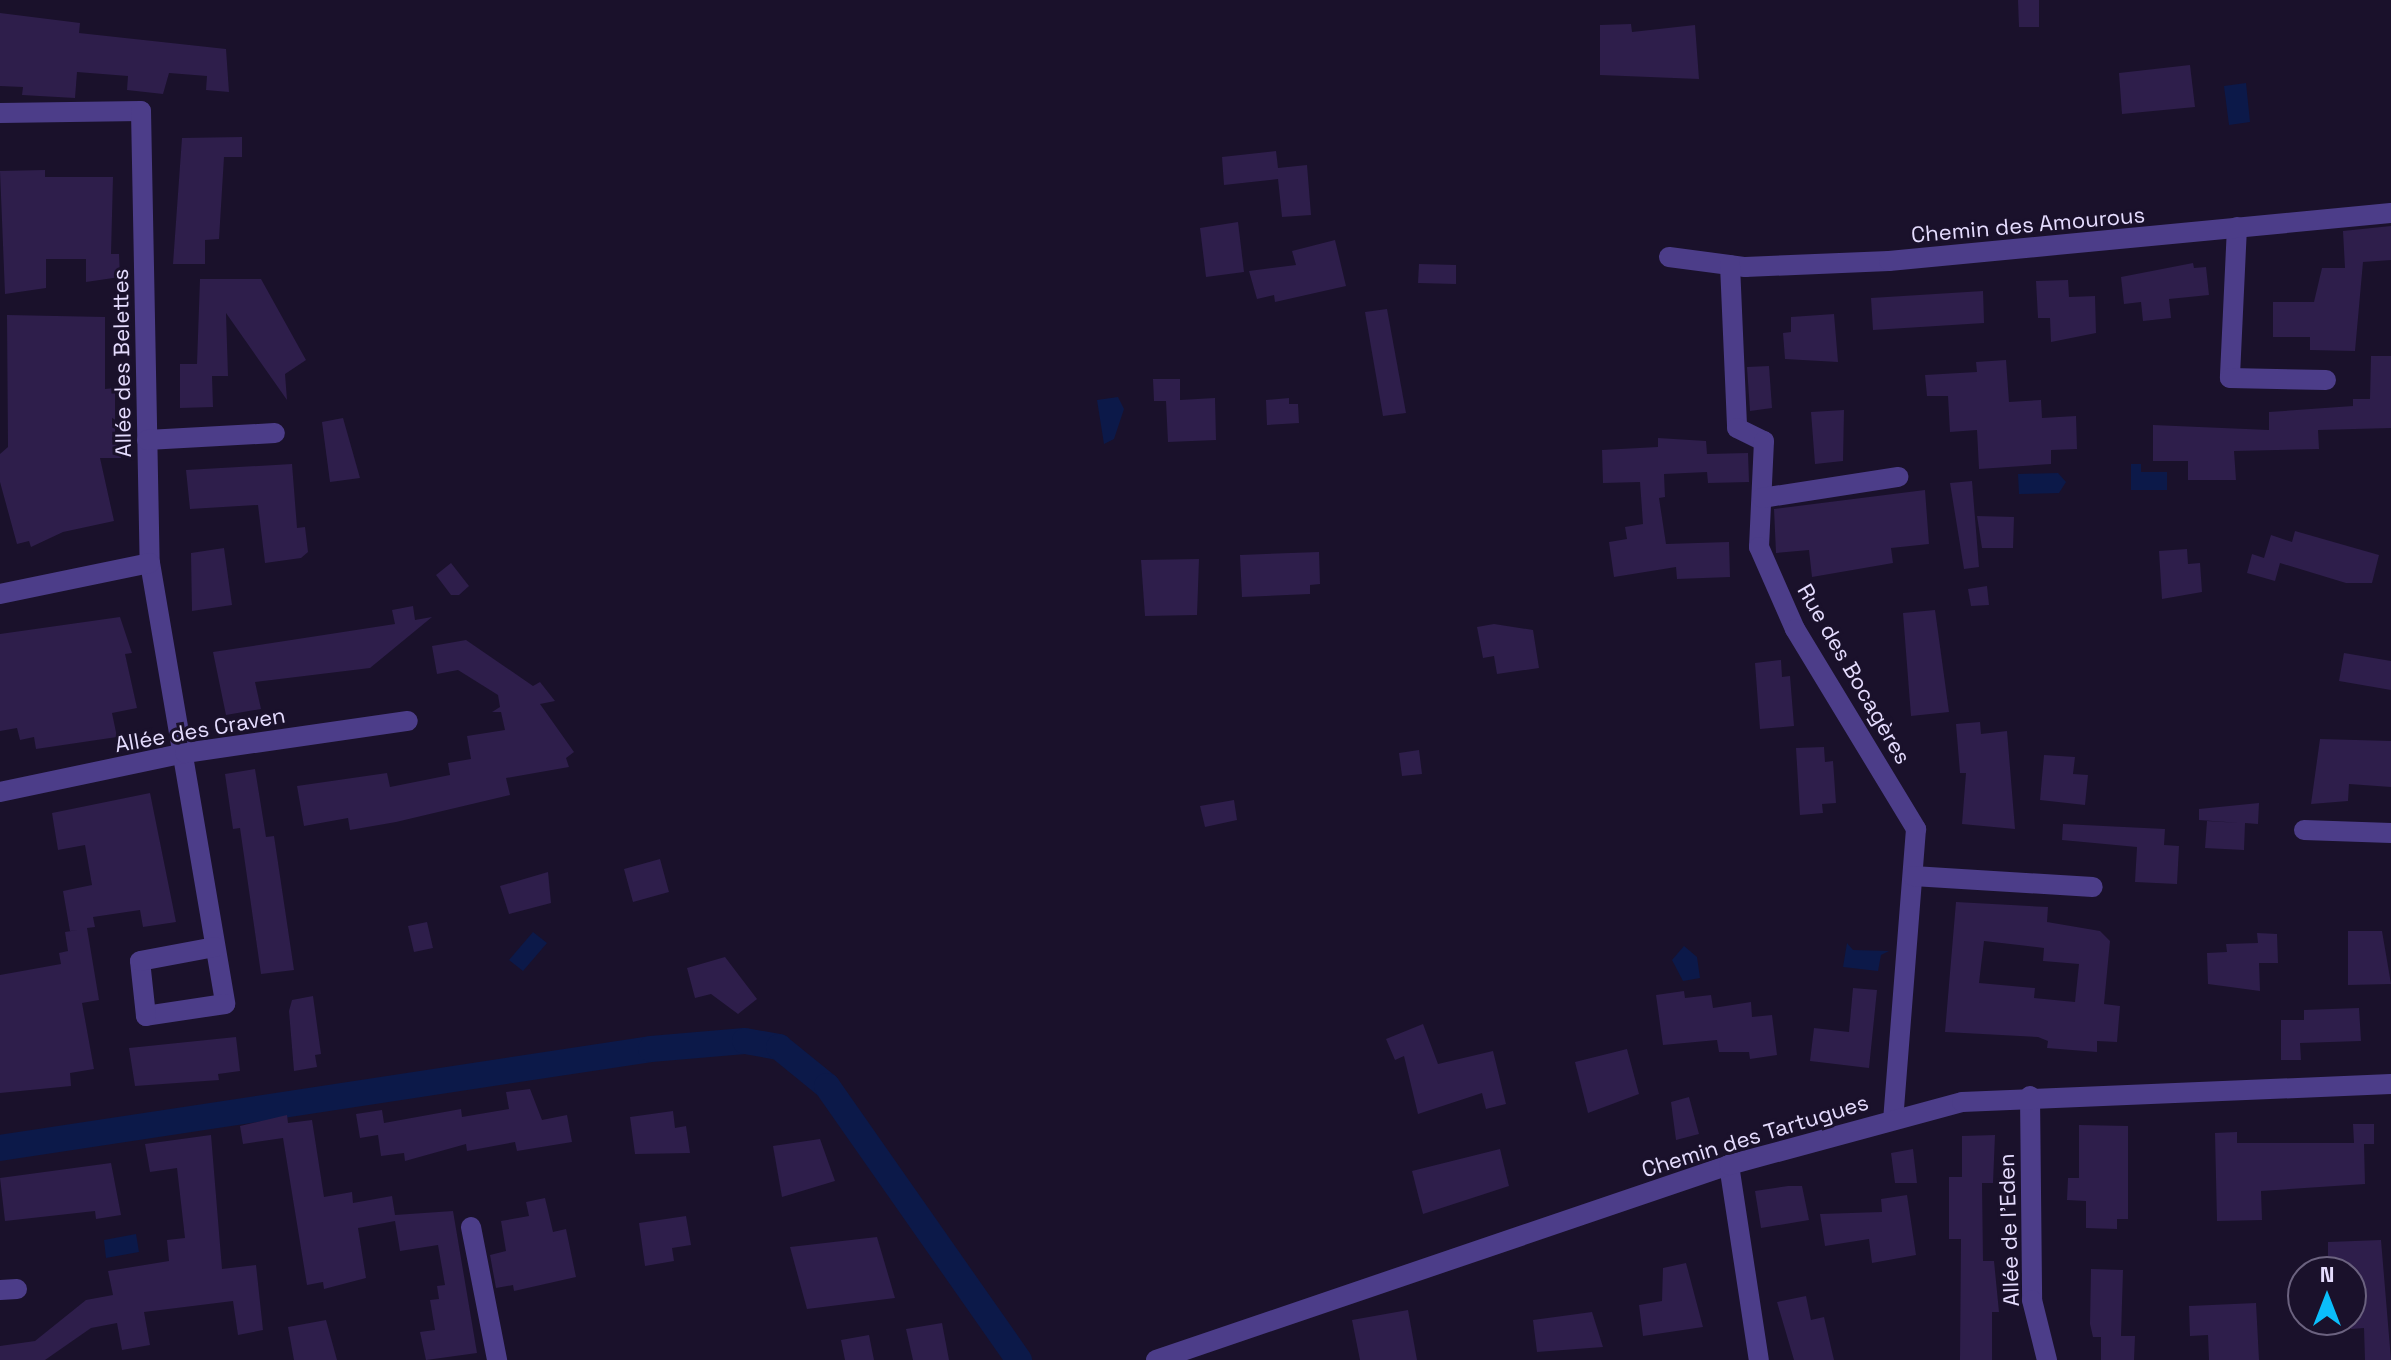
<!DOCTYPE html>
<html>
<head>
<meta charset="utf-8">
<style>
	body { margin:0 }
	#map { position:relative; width:2391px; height:1360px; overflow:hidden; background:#1a112b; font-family:"Space Grotesk",sans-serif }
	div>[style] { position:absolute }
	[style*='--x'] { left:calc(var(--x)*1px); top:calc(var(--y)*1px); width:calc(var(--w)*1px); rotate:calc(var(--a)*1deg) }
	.water>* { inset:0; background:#0c1949 }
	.canal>* { height:26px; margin:-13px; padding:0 13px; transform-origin:13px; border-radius:13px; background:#0c1949 }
	.building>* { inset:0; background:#2e1e4b }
	.street>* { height:20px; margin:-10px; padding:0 10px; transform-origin:10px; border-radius:10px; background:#4c3d89 }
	span { translate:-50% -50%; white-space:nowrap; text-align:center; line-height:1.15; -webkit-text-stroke:6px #1a112b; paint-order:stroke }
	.street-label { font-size:22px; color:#e5dcfe }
	.north { position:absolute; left:2287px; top:1256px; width:80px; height:80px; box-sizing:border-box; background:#1a112b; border:2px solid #6b627f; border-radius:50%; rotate:0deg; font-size:22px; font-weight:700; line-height:32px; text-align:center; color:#e5dcfe }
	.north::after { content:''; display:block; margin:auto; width:28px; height:36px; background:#0bbefb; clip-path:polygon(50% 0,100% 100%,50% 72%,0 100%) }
</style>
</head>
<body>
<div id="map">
	<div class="water">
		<div style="clip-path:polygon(2246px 83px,2250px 122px,2229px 125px,2224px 86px)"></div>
		<div style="clip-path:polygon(1118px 397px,1124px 409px,1114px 439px,1104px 444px,1097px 400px)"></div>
		<div style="clip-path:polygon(2131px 464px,2141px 464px,2141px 472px,2167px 472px,2167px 490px,2131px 490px)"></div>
		<div style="clip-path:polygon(2058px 473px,2066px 482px,2059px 493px,2019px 494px,2018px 474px)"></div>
		<div style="clip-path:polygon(533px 932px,547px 943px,523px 971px,509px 960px)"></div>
		<div style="clip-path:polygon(1847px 943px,1853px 950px,1889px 951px,1881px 955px,1878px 971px,1843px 967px)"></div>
		<div style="clip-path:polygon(1684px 946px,1697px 957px,1700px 978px,1683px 981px,1672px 960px)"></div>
		<div style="clip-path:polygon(136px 1234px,139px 1252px,106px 1258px,104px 1240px)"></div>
	</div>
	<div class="canal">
		<div style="--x:0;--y:1148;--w:658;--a:-8.65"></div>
		<div style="--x:651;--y:1049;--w:94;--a:-4.9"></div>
		<div style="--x:745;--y:1041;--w:35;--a:10"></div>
		<div style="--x:779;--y:1047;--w:62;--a:39.1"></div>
		<div style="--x:827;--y:1086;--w:335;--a:55"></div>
	</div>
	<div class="building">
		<div style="clip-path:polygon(2018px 0,2039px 0,2039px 27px,2019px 27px)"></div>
		<div style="clip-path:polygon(0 13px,80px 23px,79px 33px,226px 49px,229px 92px,206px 90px,207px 76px,169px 73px,163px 94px,127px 90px,128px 76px,77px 72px,75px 98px,22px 95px,23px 87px,0 86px)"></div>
		<div style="clip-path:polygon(1631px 24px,1632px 32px,1695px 25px,1699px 79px,1600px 75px,1600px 25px)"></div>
		<div style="clip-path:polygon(2190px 65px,2195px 107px,2122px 114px,2119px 73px)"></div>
		<div style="clip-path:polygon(242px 137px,242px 157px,224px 157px,219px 239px,205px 240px,205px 264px,173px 264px,182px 138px)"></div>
		<div style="clip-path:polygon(1276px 151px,1278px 168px,1307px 165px,1311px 215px,1282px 217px,1278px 179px,1224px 185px,1222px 157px)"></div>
		<div style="clip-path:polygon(45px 170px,45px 177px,113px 177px,111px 254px,119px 254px,120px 277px,86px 282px,86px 259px,46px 259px,46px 288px,5px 294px,0 171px)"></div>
		<div style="clip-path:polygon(1238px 222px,1244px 272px,1206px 277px,1200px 228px)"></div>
		<div style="clip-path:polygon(2391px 226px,2391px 260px,2363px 262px,2355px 351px,2310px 350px,2310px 337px,2273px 337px,2273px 302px,2314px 302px,2322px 268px,2345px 268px,2343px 231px)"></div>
		<div style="clip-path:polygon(1335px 240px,1346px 286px,1275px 302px,1274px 295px,1257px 299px,1249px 271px,1296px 265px,1292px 251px)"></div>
		<div style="clip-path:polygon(2193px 263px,2194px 268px,2206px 267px,2209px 295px,2169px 299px,2171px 318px,2143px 321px,2141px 302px,2124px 304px,2121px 277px)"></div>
		<div style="clip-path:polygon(1419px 264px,1456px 265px,1456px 284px,1418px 283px)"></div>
		<div style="clip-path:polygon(200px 279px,261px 279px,306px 360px,285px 374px,287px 400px,226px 313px,228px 376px,212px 376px,213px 407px,180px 408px,180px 364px,197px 364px)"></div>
		<div style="clip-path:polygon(2068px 280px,2069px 297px,2095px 296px,2096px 333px,2051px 342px,2050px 318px,2038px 318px,2036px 281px)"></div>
		<div style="clip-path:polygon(1983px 291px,1984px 323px,1873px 330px,1871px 298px)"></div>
		<div style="clip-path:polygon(1387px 309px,1406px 413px,1383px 416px,1365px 312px)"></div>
		<div style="clip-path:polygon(1834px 314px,1838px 362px,1785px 359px,1783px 333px,1791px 332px,1791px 317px)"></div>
		<div style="clip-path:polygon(7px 315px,105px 317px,105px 389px,115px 388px,115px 436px,121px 436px,121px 458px,100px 458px,114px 521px,63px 532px,31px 547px,29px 541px,17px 544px,0 482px,0 454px,8px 447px)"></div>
		<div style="clip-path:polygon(2371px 356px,2391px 356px,2391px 428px,2318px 430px,2319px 449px,2234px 451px,2236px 480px,2188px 480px,2188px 461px,2153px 461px,2153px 425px,2269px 430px,2269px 412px,2353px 406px,2353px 399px,2370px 399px)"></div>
		<div style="clip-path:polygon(2006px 360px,2009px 402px,2041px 400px,2042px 418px,2076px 416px,2077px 449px,2051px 450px,2051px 464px,1979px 469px,1977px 430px,1950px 432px,1948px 396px,1927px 396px,1925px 375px,1977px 372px,1976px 362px)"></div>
		<div style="clip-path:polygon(1769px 366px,1772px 408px,1750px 411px,1747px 367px)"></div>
		<div style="clip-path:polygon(1153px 379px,1180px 379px,1180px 400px,1215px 398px,1216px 440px,1168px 442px,1166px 401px,1154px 401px)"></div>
		<div style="clip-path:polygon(1289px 398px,1289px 404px,1298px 404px,1299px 423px,1267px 425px,1266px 400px)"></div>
		<div style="clip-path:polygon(1844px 410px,1843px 461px,1815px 464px,1811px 412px)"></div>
		<div style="clip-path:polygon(343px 418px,360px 478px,330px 482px,322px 422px)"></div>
		<div style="clip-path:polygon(1658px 438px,1706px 441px,1707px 454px,1748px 453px,1749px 482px,1708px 483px,1707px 472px,1664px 474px,1665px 497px,1659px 498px,1666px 544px,1729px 542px,1730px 577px,1677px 579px,1676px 567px,1614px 577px,1609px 542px,1627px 539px,1625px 527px,1643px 524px,1640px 482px,1603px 483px,1602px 450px,1658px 447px)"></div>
		<div style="clip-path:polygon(292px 464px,297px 528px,305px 527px,308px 552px,301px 558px,265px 563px,258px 505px,190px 509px,186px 470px)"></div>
		<div style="clip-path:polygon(1972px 481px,1979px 567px,1964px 569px,1950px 483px)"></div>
		<div style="clip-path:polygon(1925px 490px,1929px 544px,1891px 548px,1893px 563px,1812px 577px,1809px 550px,1776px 553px,1774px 509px)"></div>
		<div style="clip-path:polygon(1977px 516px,2014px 517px,2013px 548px,1982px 548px)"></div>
		<div style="clip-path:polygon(2295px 531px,2379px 555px,2372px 583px,2346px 583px,2280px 563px,2275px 581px,2247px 573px,2252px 554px,2264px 558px,2271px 535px,2292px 542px)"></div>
		<div style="clip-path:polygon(224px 548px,232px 605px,192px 611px,191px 553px)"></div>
		<div style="clip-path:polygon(2187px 549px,2188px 564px,2200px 563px,2202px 592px,2162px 599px,2159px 551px)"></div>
		<div style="clip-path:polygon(1319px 552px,1320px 584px,1310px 585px,1310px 594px,1242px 597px,1240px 555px)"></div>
		<div style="clip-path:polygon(1199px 559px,1197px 615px,1145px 616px,1141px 560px)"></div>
		<div style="clip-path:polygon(451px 563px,469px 586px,459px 595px,451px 595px,436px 575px)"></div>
		<div style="clip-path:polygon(1987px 586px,1989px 605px,1971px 606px,1968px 589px)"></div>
		<div style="clip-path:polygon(413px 606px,415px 620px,432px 617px,370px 668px,255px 682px,261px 709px,226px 715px,213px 652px,395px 624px,392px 610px)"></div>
		<div style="clip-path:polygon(1935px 610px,1949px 712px,1911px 716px,1903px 613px)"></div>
		<div style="clip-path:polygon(120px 617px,132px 653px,125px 654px,137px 708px,112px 713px,117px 737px,36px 749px,34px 737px,20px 740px,17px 728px,0 731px,0 634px)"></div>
		<div style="clip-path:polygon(1494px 624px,1533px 630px,1539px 668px,1497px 674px,1494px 656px,1483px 658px,1477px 627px)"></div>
		<div style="clip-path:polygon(466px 640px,533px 686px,540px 682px,555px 701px,540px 704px,574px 752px,566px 758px,569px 767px,506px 778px,510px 795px,396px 822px,350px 830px,348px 818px,304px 826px,297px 786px,387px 773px,390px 787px,450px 775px,448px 763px,471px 759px,467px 736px,505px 730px,501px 712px,492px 712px,500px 707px,498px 695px,458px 670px,437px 674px,432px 646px)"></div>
		<div style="clip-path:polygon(2344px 653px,2391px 661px,2391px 690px,2339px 681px)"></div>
		<div style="clip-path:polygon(1781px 660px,1782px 677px,1790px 676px,1794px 726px,1760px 729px,1755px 663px)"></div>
		<div style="clip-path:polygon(1980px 722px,1981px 734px,2007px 731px,2015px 829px,1962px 824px,1966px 773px,1960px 773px,1956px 724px)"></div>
		<div style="clip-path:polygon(2320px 739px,2391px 741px,2391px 787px,2349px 784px,2348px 801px,2311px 804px)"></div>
		<div style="clip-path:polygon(1824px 747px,1825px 762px,1833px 761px,1836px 803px,1822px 804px,1823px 813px,1800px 815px,1796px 748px)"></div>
		<div style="clip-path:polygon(1419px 750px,1422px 774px,1402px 776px,1399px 753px)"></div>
		<div style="clip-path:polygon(2044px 755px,2075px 757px,2073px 774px,2088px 775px,2085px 805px,2040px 800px)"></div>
		<div style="clip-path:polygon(255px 769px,266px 837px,274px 836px,294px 970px,261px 974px,240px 828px,233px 829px,225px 774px)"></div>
		<div style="clip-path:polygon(150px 793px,176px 922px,143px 927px,140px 910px,93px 917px,95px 927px,87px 928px,99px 1000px,82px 1003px,94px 1069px,70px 1073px,71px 1086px,0 1093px,0 975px,61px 964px,59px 953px,68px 951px,65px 932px,78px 930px,70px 931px,63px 891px,92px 885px,85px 845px,58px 850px,52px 813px)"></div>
		<div style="clip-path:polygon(1234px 800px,1237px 820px,1205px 827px,1200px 806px)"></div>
		<div style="clip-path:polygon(2259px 803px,2258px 824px,2245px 823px,2244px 850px,2205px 848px,2207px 821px,2240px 823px,2199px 820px,2199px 809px)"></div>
		<div style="clip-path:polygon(2063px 824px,2165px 829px,2164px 845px,2179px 846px,2177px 884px,2135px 882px,2137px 847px,2062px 840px)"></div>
		<div style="clip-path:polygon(660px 859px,669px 892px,633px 902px,624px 869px)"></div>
		<div style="clip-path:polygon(548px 872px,551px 903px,509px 914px,500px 886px)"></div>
		<div style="clip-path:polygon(evenodd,1956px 902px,2048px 907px,2047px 922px,2100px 931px,2110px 941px,2104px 1004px,2120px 1006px,2117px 1042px,2097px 1041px,2097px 1052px,2047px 1048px,2048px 1041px,2038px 1037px,1945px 1032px,1956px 902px,1984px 941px,2044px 948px,2043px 961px,2079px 964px,2075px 1002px,2034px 998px,2035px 988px,1979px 983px,1984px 941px)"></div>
		<div style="clip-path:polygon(427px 922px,433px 948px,414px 952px,408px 926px)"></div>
		<div style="clip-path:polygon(2348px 931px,2382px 931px,2391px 984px,2348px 985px)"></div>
		<div style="clip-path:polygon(2257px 933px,2277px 934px,2278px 963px,2259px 963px,2260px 991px,2208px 984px,2207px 953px,2227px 952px,2226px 944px,2258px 943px)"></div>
		<div style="clip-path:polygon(725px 957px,757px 999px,738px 1014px,711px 994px,695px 998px,687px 968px)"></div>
		<div style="clip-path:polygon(1853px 988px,1877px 990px,1869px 1068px,1810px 1061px,1814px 1028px,1849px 1032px)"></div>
		<div style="clip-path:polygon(1684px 991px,1685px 998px,1711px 995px,1713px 1008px,1751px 1002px,1752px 1017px,1772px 1015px,1777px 1055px,1750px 1059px,1749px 1052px,1719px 1052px,1717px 1040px,1663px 1045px,1656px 995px)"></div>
		<div style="clip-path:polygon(313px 996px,321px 1054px,315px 1055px,317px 1067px,294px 1071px,289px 1011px,292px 1000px)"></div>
		<div style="clip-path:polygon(2359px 1008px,2361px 1041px,2300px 1043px,2301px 1060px,2281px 1060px,2281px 1020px,2304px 1020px,2304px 1010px)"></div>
		<div style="clip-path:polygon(1423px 1024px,1438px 1064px,1493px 1051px,1506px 1104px,1486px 1109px,1482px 1093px,1418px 1114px,1404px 1056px,1395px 1060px,1386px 1039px)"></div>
		<div style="clip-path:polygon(236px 1037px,240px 1071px,218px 1074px,219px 1080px,135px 1086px,129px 1048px)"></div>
		<div style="clip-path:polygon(1627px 1049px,1639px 1094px,1588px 1113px,1575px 1062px)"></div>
		<div style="clip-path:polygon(530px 1089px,542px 1120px,567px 1115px,572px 1142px,517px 1151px,515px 1142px,467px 1151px,466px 1144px,405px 1161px,404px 1153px,381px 1156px,378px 1135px,360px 1138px,356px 1114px,382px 1110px,384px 1123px,461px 1109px,462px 1117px,509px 1109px,506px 1092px)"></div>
		<div style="clip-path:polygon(1689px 1097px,1699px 1134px,1676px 1140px,1671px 1102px)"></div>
		<div style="clip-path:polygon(673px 1111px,675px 1128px,686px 1126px,690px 1153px,635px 1154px,630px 1117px)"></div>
		<div style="clip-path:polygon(287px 1115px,288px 1123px,312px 1120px,324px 1197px,352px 1192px,353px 1203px,392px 1196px,395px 1215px,453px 1211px,477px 1353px,426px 1360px,420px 1332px,435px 1330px,430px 1300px,439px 1299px,437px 1286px,445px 1285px,438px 1245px,400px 1251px,395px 1221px,358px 1228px,366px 1278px,324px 1289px,323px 1282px,307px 1285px,283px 1138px,243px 1144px,240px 1126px)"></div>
		<div style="clip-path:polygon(2353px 1124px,2374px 1124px,2374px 1144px,2364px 1144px,2365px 1184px,2261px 1191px,2262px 1220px,2217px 1221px,2215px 1133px,2237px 1132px,2237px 1143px,2354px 1143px)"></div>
		<div style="clip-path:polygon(2079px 1125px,2128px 1126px,2128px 1219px,2117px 1219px,2117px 1229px,2086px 1228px,2086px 1201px,2067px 1200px,2068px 1178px,2079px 1178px)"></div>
		<div style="clip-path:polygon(211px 1135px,222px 1269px,256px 1265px,263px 1330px,238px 1335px,233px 1301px,144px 1312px,150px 1345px,122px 1350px,117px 1323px,91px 1328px,45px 1360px,0 1360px,0 1346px,35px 1341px,86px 1300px,113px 1295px,108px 1271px,169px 1261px,167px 1240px,185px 1238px,177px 1168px,150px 1172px,145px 1144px)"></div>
		<div style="clip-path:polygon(1995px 1135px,1993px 1183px,1982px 1183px,1983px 1261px,1994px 1261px,1999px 1312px,1992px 1312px,1992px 1360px,1960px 1360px,1961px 1239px,1949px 1239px,1949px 1177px,1962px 1177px,1962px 1136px)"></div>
		<div style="clip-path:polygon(820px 1139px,835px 1181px,782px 1197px,773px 1146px)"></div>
		<div style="clip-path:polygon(1500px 1149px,1509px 1186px,1423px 1214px,1412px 1171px)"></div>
		<div style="clip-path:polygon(1913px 1149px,1917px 1183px,1895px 1183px,1891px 1153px)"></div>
		<div style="clip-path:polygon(111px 1163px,121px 1215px,96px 1219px,95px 1211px,5px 1221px,0 1178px)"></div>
		<div style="clip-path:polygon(1788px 1186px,1802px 1186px,1809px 1220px,1761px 1228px,1755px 1191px)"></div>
		<div style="clip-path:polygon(1907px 1195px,1916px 1255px,1872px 1263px,1869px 1239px,1825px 1246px,1820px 1214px,1882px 1212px,1881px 1199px)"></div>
		<div style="clip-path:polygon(545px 1198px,553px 1232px,566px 1229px,576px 1277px,514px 1291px,513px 1285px,496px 1288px,490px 1255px,506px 1251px,501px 1221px,529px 1216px,526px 1202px)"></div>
		<div style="clip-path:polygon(686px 1216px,691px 1245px,672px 1248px,674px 1261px,645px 1266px,639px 1223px)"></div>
		<div style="clip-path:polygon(877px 1237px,895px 1298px,807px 1309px,790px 1247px)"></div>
		<div style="clip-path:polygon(2381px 1240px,2391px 1360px,2365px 1360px,2364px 1328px,2351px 1329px,2351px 1272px,2328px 1272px,2328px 1242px)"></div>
		<div style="clip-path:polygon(1686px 1263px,1703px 1327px,1643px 1336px,1639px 1305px,1662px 1301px,1663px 1268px)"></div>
		<div style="clip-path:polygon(2091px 1269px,2123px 1270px,2121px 1336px,2135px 1336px,2134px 1360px,2101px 1360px,2101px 1337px,2093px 1337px,2090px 1324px)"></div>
		<div style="clip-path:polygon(1806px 1296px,1811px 1320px,1824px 1317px,1834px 1360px,1794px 1360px,1777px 1302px)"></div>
		<div style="clip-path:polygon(2256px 1303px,2259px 1360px,2209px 1360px,2208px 1335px,2190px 1336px,2189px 1306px)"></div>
		<div style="clip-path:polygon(1408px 1310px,1417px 1360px,1360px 1360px,1352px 1320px)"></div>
		<div style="clip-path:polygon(1592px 1312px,1603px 1347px,1537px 1352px,1533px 1320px)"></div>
		<div style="clip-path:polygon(326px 1320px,337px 1360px,294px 1360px,288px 1327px)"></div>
		<div style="clip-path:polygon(942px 1323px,949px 1360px,913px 1360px,906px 1329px)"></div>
		<div style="clip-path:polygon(869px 1335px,874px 1360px,845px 1360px,841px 1340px)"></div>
	</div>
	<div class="street">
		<div style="--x:0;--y:113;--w:141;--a:-0.8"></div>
		<div style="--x:141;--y:111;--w:452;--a:88.9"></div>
		<div style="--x:150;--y:563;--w:447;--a:80.3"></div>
		<div style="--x:225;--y:1004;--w:80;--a:171.4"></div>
		<div style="--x:146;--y:1016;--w:55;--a:-96.2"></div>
		<div style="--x:140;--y:961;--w:76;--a:-10.6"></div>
		<div style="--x:2237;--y:227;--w:151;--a:92.7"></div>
		<div style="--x:2230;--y:378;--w:96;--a:1.2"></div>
		<div style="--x:1669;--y:257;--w:77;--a:7.5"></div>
		<div style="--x:1745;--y:267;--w:144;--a:-2.4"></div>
		<div style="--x:1889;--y:261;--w:504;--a:-5.46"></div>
		<div style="--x:1730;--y:265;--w:163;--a:87.5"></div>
		<div style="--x:1737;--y:428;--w:30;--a:26"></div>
		<div style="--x:1764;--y:441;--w:106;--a:92.7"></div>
		<div style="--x:1759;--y:547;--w:90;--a:66.3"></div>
		<div style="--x:1795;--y:629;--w:234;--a:58.8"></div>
		<div style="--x:1916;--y:829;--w:291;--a:94.5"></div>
		<div style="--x:147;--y:440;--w:128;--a:-3.1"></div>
		<div style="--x:1762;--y:498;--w:138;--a:-8.8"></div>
		<div style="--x:0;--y:594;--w:153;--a:-11.7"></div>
		<div style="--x:0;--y:792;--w:189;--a:-11.9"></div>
		<div style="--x:185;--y:753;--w:225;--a:-8.2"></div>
		<div style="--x:2304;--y:830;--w:87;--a:2"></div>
		<div style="--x:1913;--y:876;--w:180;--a:3.5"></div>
		<div style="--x:2030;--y:1096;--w:204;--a:89.4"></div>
		<div style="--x:2032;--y:1300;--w:62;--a:76"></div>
		<div style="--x:1729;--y:1165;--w:197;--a:81.3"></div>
		<div style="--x:471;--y:1227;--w:136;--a:78.9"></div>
		<div style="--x:0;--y:1290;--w:17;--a:-3"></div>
		<div style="--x:1156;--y:1360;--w:605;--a:-18.79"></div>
		<div style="--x:1729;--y:1165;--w:241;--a:-15.1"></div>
		<div style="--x:1962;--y:1102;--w:429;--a:-2.4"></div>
	</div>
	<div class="street-label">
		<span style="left:2028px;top:225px;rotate:-5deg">Chemin des Amourous</span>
		<span style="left:122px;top:363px;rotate:-91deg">Allée des Belettes</span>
		<span style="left:1854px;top:674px;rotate:60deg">Rue des Bocagères</span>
		<span style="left:200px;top:730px;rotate:-10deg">Allée des Craven</span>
		<span style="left:1755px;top:1136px;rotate:-17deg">Chemin des Tartugues</span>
		<span style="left:2009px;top:1230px;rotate:-92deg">Allée de l'Eden</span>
	</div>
	<div class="north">N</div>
</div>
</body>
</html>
